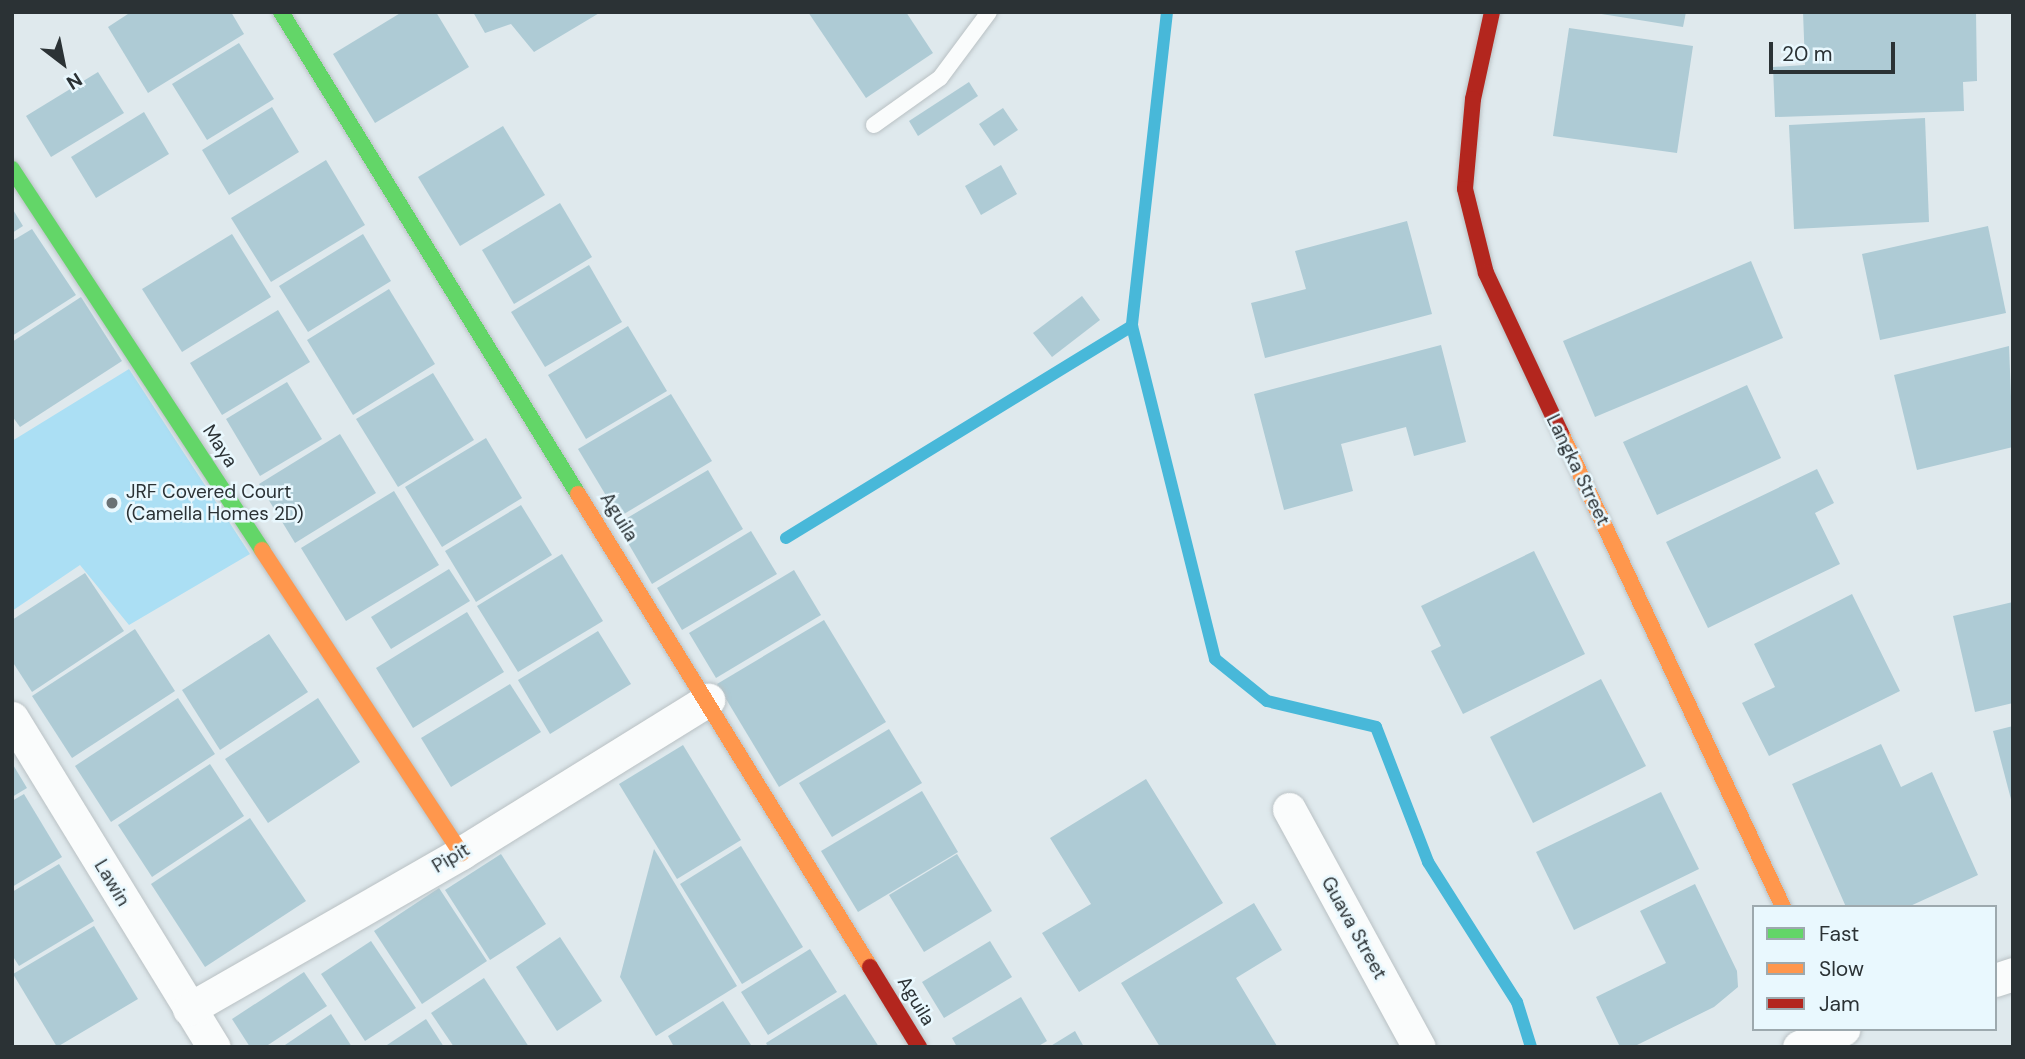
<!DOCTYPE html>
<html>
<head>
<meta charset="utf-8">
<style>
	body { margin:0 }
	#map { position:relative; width:2025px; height:1059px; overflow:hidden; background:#dfe9ed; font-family:"DM Sans",sans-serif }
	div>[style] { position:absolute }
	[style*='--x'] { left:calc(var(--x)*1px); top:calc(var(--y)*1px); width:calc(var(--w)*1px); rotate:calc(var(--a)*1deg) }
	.green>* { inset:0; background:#abdff4 }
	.stream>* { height:12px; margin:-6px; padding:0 6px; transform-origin:6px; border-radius:6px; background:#48b8d9 }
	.building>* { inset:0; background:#aecbd5 }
	.roads { filter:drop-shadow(0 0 2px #b9c1c4) drop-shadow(0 0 2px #b9c1c4) }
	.lane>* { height:16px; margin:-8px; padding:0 8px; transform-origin:8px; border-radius:8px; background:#fafcfc }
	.street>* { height:33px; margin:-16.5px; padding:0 16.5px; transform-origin:16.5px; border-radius:16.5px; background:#fafcfc }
	.fast>* { height:16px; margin:-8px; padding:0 8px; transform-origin:8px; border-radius:8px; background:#63d668 }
	.slow>* { height:16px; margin:-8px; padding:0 8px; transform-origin:8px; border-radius:8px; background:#ff974d }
	.jam>* { height:16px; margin:-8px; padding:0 8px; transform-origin:8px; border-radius:8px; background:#b3261e }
	.dots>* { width:19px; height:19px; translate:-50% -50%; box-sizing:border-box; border:4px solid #e9f8fe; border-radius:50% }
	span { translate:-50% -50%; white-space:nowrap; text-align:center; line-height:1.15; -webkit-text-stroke:5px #e9f8fe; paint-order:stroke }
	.street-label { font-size:19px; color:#2b3235 }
	.poi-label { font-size:19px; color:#2b3235 }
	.left { translate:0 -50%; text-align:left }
	.frame { position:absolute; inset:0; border:14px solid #2b3235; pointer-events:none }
	.legend { position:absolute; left:1752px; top:905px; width:245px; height:126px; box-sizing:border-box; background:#e9f8fe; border:2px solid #9da9ae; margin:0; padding:9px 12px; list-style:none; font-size:21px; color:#2b3235 }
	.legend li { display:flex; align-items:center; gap:14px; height:35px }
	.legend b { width:35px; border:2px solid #9da9ae }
	.north { position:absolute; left:28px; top:28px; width:70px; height:70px; -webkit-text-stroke:5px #e9f8fe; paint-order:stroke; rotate:148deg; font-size:19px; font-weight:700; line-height:28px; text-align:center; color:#2b3235 }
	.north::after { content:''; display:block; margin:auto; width:24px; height:32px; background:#2b3235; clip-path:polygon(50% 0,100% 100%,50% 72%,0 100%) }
	.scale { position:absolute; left:1769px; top:42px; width:126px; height:32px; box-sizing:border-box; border:4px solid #2b3235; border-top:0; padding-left:9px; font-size:21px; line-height:24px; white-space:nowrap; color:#2b3235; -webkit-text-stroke:5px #e9f8fe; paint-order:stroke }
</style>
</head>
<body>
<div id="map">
	<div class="green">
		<div style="clip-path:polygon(129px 369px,250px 554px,129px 625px,80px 565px,12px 611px,12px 441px)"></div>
	</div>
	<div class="stream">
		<div style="--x:1167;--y:12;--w:316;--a:96.4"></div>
		<div style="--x:1132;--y:326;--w:343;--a:76"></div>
		<div style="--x:1215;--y:659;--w:67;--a:38.9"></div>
		<div style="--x:1267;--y:701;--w:112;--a:13.4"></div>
		<div style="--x:1376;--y:727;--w:145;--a:68.9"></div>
		<div style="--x:1428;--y:862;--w:166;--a:57.6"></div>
		<div style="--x:1517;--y:1002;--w:47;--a:72.7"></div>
		<div style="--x:786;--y:538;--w:406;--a:-31.5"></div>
	</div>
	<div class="building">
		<div style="clip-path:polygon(131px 12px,231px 12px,244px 34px,148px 93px,108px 27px)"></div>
		<div style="clip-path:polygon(402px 12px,436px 12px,469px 67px,375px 123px,333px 54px)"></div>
		<div style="clip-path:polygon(473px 12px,601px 12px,534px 52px,511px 24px,485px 33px)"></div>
		<div style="clip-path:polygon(808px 12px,906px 12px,933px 53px,866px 98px)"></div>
		<div style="clip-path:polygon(1589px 12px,1686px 12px,1683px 27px)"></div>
		<div style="clip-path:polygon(1803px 12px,1976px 12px,1977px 81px,1963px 82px,1964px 111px,1775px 117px,1773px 67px,1805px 65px)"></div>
		<div style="clip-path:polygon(1569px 28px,1693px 46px,1677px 153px,1553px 136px)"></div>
		<div style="clip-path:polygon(239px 43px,274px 99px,207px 140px,172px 84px)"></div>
		<div style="clip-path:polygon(98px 72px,124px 113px,51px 157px,26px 116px)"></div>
		<div style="clip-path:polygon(969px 82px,978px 96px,918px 136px,909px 121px)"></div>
		<div style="clip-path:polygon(272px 107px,299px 152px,229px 195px,202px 150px)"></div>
		<div style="clip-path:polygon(1003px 108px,1018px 130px,994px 146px,979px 124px)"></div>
		<div style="clip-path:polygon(144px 112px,169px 154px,96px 198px,71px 157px)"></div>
		<div style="clip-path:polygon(1925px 118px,1929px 222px,1794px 229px,1789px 125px)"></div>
		<div style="clip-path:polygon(503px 126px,545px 195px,460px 246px,418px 177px)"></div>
		<div style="clip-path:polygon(326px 160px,365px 225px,271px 282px,231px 218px)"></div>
		<div style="clip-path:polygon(1001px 165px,1017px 194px,981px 215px,965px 186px)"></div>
		<div style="clip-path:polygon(560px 203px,592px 257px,514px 304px,482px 250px)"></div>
		<div style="clip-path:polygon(12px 208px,23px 226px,12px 233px)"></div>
		<div style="clip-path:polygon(1407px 221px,1432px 314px,1265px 358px,1251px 303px,1306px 289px,1295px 251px)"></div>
		<div style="clip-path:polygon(1988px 226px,2006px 313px,1880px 340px,1862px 254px)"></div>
		<div style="clip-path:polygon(32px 229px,76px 295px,12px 336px,12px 241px)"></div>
		<div style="clip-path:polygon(232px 234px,271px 297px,182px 352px,142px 289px)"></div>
		<div style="clip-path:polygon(363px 234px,391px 281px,308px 332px,279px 286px)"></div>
		<div style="clip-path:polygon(1751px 261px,1783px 338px,1595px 417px,1563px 341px)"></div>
		<div style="clip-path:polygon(589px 265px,622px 322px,545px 367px,511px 312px)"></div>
		<div style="clip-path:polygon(389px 289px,435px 364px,353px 415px,307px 340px)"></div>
		<div style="clip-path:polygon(1082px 296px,1100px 320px,1052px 357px,1033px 333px)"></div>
		<div style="clip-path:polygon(81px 297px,122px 361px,20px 427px,12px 416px,12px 342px)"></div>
		<div style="clip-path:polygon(278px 310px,310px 362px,222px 415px,190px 363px)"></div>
		<div style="clip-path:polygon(628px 326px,667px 391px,586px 439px,548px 375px)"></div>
		<div style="clip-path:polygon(1441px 345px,1466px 442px,1414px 456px,1406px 427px,1341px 444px,1353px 491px,1284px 510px,1254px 394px)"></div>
		<div style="clip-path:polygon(2009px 346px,2013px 447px,1917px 470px,1894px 375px)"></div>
		<div style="clip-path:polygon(433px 373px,474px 440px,398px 487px,356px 419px)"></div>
		<div style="clip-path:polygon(287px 382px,322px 439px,260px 476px,226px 419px)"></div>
		<div style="clip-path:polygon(1747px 385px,1781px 458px,1657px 515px,1623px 442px)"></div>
		<div style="clip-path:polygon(671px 394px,712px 461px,619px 517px,578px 449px)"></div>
		<div style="clip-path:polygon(340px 434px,376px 493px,295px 543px,259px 484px)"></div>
		<div style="clip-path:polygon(486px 438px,522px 498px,442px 547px,405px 487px)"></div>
		<div style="clip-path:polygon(1817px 469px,1834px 503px,1815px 513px,1840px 564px,1708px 628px,1666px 542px)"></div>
		<div style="clip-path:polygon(708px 470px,743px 529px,652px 584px,617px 524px)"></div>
		<div style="clip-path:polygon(394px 491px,439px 565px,346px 621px,301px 548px)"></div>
		<div style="clip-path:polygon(521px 505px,552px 555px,476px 602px,445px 551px)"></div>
		<div style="clip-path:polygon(751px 531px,777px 574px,682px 630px,657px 588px)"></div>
		<div style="clip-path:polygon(1534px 551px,1585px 654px,1463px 714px,1431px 651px,1441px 646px,1421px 606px)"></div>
		<div style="clip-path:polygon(562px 554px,603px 621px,518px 672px,477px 606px)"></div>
		<div style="clip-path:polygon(449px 569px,470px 601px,391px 649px,371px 617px)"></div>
		<div style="clip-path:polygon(794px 570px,821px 615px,716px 678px,689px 633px)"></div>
		<div style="clip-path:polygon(85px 573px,124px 631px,32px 692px,12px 661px,12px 620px)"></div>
		<div style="clip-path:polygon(1852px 594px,1900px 691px,1769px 756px,1742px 703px,1775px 687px,1754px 644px)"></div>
		<div style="clip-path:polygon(2013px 602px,2013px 703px,1975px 712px,1953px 616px)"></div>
		<div style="clip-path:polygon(467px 612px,504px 672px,413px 728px,376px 668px)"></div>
		<div style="clip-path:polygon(824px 620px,886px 722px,779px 787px,717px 684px)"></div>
		<div style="clip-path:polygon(135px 629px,175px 691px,72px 758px,32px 696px)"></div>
		<div style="clip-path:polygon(598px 631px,631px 684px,550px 734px,518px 680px)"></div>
		<div style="clip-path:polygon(269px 634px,308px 692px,220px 750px,182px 690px)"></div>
		<div style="clip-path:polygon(1601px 679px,1646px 766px,1533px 823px,1490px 737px)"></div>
		<div style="clip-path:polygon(510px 684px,541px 732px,451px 787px,421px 738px)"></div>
		<div style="clip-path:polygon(178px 698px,215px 754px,111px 822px,75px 766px)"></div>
		<div style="clip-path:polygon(318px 698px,360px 762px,268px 823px,225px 759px)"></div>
		<div style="clip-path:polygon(2013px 726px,2013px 803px,2012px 803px,1993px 731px)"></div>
		<div style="clip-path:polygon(889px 729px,922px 783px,832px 837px,799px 783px)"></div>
		<div style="clip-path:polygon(1881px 744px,1901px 787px,1932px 772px,1978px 875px,1908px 907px,1846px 907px,1792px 784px)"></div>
		<div style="clip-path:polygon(683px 745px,741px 840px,677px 879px,619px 784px)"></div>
		<div style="clip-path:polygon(12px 763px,27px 788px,12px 797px)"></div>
		<div style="clip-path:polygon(210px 764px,244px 816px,152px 877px,118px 825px)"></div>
		<div style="clip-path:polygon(1146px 779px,1223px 903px,1079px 992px,1042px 933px,1091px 904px,1050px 838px)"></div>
		<div style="clip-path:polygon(922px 791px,958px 852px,858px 912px,821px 851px)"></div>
		<div style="clip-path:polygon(1661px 792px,1699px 869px,1574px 930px,1536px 852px)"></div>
		<div style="clip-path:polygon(24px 794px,62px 857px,12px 887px,12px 801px)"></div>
		<div style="clip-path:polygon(250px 818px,306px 901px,205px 967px,151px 884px)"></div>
		<div style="clip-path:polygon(741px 846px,803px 947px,742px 984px,680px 884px)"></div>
		<div style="clip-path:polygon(654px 849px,737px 986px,656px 1036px,620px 977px)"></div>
		<div style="clip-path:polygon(501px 854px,546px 924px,490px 960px,445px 890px)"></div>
		<div style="clip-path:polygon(957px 854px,992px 911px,924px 952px,889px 895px)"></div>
		<div style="clip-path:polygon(59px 864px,94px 921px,19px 966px,12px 955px,12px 892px)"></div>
		<div style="clip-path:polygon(1695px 884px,1737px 971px,1738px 987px,1714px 1007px,1633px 1047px,1620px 1047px,1596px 997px,1666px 963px,1640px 911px)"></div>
		<div style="clip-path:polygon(439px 888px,487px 961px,422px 1004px,374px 931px)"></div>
		<div style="clip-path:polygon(1254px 903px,1282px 950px,1236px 978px,1277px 1046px,1160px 1047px,1121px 983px)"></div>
		<div style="clip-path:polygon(94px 926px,138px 999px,57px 1047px,13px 974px)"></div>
		<div style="clip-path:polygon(560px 937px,602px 1001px,557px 1031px,516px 967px)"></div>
		<div style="clip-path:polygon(371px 941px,416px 1008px,365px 1041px,321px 974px)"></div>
		<div style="clip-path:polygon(990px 941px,1012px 977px,944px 1018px,922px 982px)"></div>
		<div style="clip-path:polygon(810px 949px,837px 992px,768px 1035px,741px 992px)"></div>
		<div style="clip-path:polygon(304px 972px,327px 1006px,265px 1047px,250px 1047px,232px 1019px)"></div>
		<div style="clip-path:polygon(484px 978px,529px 1047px,454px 1047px,431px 1013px)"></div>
		<div style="clip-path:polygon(845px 994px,879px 1047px,768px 1047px,766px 1043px)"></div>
		<div style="clip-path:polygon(1021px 997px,1047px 1041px,1037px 1047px,957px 1047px,952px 1038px)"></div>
		<div style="clip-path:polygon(723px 1001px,751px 1045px,674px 1047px,668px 1036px)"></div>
		<div style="clip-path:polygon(331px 1014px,352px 1047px,282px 1047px)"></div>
		<div style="clip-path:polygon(426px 1019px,444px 1047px,384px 1047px)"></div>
		<div style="clip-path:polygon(1075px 1031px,1084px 1047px,1049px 1047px)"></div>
	</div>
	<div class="roads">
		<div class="lane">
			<div style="--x:874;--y:125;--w:81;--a:-35.5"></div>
			<div style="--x:940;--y:78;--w:82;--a:-53.4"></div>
		</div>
		<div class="street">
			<div style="--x:12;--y:718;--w:386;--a:58.5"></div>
			<div style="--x:1289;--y:809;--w:271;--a:61.4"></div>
			<div style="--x:1995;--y:980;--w:19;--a:-18"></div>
			<div style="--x:189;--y:1009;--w:314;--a:-29.8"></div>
			<div style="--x:461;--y:853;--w:291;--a:-31.8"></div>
			<div style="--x:1799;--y:1047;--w:48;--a:-22.2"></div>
		</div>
		<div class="fast">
			<div style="--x:281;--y:12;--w:566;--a:58.36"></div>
			<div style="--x:12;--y:169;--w:456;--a:56.7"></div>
		</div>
		<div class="slow">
			<div style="--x:1561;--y:433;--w:523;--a:64.9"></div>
			<div style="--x:578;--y:494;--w:556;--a:58.31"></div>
			<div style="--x:262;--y:550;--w:363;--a:56.7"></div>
		</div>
		<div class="jam">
			<div style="--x:1492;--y:12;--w:89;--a:102.3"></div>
			<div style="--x:1473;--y:99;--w:90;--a:95.1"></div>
			<div style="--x:1465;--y:189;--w:87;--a:76"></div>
			<div style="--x:1486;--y:273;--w:177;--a:64.9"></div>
			<div style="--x:870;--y:967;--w:94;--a:58.5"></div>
		</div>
	</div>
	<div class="dots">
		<div style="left:112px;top:503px;background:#6a7275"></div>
	</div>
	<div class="street-label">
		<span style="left:220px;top:446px;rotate:57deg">Maya</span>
		<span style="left:1578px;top:470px;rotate:64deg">Langka Street</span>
		<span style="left:619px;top:517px;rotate:58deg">Aguila</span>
		<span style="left:451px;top:858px;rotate:-31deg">Pipit</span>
		<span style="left:112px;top:883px;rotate:59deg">Lawin</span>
		<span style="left:1354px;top:928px;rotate:61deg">Guava Street</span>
		<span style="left:916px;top:1001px;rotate:59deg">Aguila</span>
	</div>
	<div class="poi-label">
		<span class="left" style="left:126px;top:503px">JRF Covered Court<br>(Camella Homes 2D)</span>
	</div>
	<div class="frame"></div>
	<ul class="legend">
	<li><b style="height:9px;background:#63d668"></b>Fast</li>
	<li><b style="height:9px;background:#ff974d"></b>Slow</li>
	<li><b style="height:9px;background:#b3261e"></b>Jam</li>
	</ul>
	<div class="north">N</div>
	<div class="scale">20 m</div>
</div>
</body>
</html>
